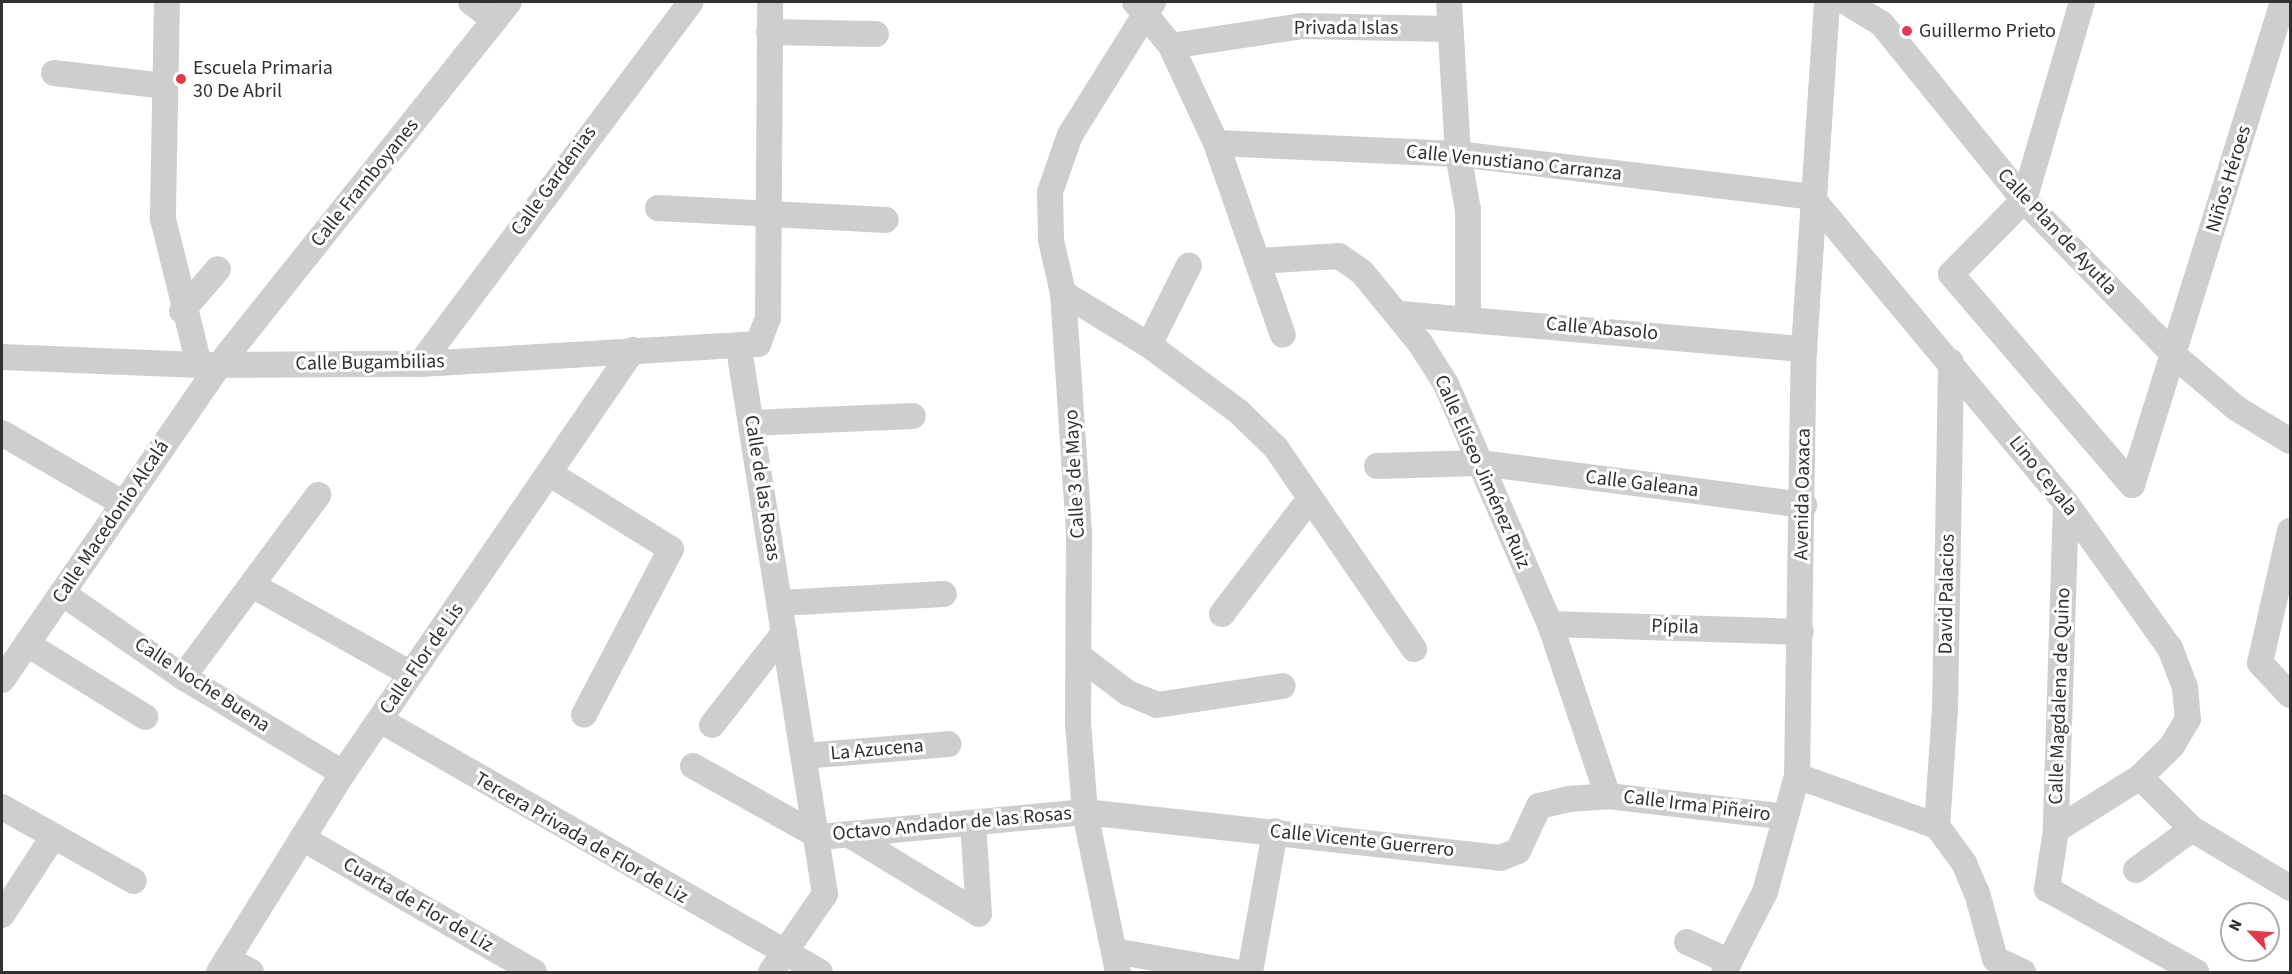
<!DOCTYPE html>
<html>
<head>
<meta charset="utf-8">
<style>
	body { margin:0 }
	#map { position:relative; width:2292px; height:974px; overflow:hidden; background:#fff; font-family:"Source Sans 3",sans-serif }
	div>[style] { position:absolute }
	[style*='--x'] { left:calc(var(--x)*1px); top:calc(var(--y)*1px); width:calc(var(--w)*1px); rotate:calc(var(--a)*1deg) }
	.minor>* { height:26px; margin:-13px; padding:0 13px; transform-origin:13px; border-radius:13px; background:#cecece }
	.dots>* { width:16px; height:16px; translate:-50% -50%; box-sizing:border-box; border:3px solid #fff; border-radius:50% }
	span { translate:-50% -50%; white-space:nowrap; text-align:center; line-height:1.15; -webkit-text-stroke:6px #fff; paint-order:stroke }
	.street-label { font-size:20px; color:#313131 }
	.poi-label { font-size:20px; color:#313131 }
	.left { translate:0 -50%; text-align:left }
	.frame { position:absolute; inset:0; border:3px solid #313131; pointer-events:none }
	.north { position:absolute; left:2220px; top:902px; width:60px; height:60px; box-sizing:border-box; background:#fff; border:2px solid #adadad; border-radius:50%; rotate:295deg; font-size:16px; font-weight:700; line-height:24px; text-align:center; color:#313131 }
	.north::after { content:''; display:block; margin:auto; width:21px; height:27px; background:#e2394d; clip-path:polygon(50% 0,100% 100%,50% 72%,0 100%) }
</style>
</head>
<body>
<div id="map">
	<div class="minor">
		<div style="--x:167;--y:2;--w:217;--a:91.1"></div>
		<div style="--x:163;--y:219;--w:150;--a:76.1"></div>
		<div style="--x:471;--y:2;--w:30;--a:37"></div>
		<div style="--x:1135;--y:2;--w:57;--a:50.7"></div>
		<div style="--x:1171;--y:46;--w:107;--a:65.1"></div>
		<div style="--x:1216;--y:143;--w:203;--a:70.8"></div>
		<div style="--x:1449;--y:2;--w:152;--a:86.6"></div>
		<div style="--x:1458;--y:154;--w:57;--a:79.9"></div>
		<div style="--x:1468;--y:210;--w:108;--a:90"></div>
		<div style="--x:1846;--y:2;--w:42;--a:31.4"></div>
		<div style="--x:1882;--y:24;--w:226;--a:51.1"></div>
		<div style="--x:2024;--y:200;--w:219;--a:45.9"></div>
		<div style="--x:2176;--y:357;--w:79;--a:40.4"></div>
		<div style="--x:2236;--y:408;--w:63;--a:31.4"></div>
		<div style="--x:2082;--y:2;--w:206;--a:106.3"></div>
		<div style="--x:2024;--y:200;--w:104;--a:134.6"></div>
		<div style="--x:1951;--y:274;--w:278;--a:49.4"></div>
		<div style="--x:769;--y:32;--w:107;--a:1.1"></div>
		<div style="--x:1171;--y:46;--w:132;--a:-8.7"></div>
		<div style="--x:1301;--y:26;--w:148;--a:1.2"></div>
		<div style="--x:54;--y:73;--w:111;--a:6.7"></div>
		<div style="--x:1216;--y:143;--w:242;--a:2.6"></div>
		<div style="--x:1458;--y:154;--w:356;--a:6.9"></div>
		<div style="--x:1811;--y:197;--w:398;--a:50.2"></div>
		<div style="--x:2066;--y:503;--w:178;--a:54.4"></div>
		<div style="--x:2170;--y:648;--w:42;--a:69"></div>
		<div style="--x:2185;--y:687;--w:32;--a:85"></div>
		<div style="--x:2188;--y:719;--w:31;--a:121"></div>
		<div style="--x:2172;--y:746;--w:45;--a:135.9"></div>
		<div style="--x:658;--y:208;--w:228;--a:3"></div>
		<div style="--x:1257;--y:261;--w:82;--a:-3.5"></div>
		<div style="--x:1339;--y:256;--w:28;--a:35"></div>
		<div style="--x:1362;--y:272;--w:92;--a:50.8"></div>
		<div style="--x:1420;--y:343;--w:49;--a:57.6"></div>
		<div style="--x:1446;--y:384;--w:262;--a:66.6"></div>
		<div style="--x:1550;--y:624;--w:182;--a:71.4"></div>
		<div style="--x:1063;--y:293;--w:100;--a:31.2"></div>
		<div style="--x:1149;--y:345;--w:112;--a:36.7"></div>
		<div style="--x:1239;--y:412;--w:52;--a:44.2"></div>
		<div style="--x:1276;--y:448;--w:244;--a:55.5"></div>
		<div style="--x:182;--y:311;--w:55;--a:-49.4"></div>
		<div style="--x:1401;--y:314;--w:405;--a:5"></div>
		<div style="--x:1149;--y:345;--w:89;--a:-63.4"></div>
		<div style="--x:739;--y:349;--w:552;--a:81.03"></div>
		<div style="--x:825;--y:894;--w:95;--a:124.7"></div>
		<div style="--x:2;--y:357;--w:197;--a:2.3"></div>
		<div style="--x:199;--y:365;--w:221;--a:-0.3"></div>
		<div style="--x:420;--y:364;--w:339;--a:-3.4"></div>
		<div style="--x:758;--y:344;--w:28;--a:-69"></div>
		<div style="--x:768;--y:318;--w:316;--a:-89.6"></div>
		<div style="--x:420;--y:364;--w:452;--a:-53.2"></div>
		<div style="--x:752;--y:423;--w:161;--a:-2.5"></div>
		<div style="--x:2;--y:433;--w:141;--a:30.2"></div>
		<div style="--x:1377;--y:466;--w:103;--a:-1.7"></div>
		<div style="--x:1480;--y:463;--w:327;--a:7.4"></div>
		<div style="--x:552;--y:475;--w:140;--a:31.9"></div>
		<div style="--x:671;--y:549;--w:187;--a:117.7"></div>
		<div style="--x:2132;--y:485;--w:506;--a:-72.64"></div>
		<div style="--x:2066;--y:503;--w:327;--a:91.8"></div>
		<div style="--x:2056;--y:830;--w:60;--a:98.7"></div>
		<div style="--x:2047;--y:889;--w:171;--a:29.1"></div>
		<div style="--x:2290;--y:531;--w:135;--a:102.8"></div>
		<div style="--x:2260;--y:663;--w:44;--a:46.8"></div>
		<div style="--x:252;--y:585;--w:182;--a:29.2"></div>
		<div style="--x:62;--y:593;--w:147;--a:34.8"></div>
		<div style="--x:183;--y:677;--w:187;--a:31"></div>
		<div style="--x:779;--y:603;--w:165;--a:-3.1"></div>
		<div style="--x:1222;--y:614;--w:142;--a:-52.7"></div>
		<div style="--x:1550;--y:624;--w:251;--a:1.8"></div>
		<div style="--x:27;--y:644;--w:139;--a:31.7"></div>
		<div style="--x:1080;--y:657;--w:60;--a:36.9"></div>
		<div style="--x:1128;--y:693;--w:31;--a:22"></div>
		<div style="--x:1157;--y:705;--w:127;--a:-8.6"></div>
		<div style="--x:183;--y:677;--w:227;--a:-53.4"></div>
		<div style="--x:2;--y:680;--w:384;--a:-55.4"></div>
		<div style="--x:220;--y:364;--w:463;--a:-51.4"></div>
		<div style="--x:380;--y:720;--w:507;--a:29.8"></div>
		<div style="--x:712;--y:725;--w:117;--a:-52"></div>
		<div style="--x:804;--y:756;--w:145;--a:-4.7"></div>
		<div style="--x:693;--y:766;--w:145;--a:29.2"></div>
		<div style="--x:820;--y:837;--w:266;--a:-5.4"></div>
		<div style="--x:1085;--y:812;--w:418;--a:6.3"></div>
		<div style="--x:1500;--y:858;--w:19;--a:-21"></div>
		<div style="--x:1518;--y:851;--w:50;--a:-65"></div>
		<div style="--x:1539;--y:806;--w:31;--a:-13"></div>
		<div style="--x:1569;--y:799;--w:39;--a:-4"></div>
		<div style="--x:1608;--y:796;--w:179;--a:6.7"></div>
		<div style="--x:1797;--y:776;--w:149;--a:19.7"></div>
		<div style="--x:1937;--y:826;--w:46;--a:53.9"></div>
		<div style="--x:1964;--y:863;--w:33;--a:67"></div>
		<div style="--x:1977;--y:893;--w:68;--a:74.7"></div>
		<div style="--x:2;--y:807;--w:151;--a:29.3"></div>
		<div style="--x:973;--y:823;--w:91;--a:86.2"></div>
		<div style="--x:1937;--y:826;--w:116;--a:-86.1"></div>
		<div style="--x:1945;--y:710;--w:348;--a:-89"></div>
		<div style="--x:2056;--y:830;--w:99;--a:-32.2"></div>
		<div style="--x:2140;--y:777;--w:74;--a:45"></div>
		<div style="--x:2192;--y:829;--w:114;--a:31"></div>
		<div style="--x:848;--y:834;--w:153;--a:31.4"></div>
		<div style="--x:302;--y:838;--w:268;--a:30"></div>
		<div style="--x:2136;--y:870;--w:69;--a:-36.2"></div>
		<div style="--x:2;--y:915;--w:93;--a:-56.8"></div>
		<div style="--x:1687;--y:942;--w:47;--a:24.9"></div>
		<div style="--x:1114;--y:951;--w:123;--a:9.8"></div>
		<div style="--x:227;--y:959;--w:27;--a:28"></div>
		<div style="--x:1995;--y:959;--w:31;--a:25"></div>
		<div style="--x:219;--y:972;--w:234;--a:-58.1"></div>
		<div style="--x:343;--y:773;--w:513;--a:-55.57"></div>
		<div style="--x:1118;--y:972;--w:163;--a:-101.7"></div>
		<div style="--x:1085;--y:812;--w:88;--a:-94.5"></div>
		<div style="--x:1078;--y:724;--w:191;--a:-89.7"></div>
		<div style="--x:1079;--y:533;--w:241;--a:-93.8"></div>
		<div style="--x:1063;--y:293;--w:54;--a:-102.8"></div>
		<div style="--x:1051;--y:240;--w:48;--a:-91.2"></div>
		<div style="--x:1050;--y:192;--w:60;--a:-70.7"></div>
		<div style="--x:1070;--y:135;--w:157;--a:-58"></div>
		<div style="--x:1250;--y:972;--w:143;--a:-79.9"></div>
		<div style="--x:1724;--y:972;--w:90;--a:-62.9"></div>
		<div style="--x:1765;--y:892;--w:120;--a:-74.6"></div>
		<div style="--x:1797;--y:776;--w:427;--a:-89.1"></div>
		<div style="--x:1804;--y:349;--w:348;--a:-86.2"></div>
	</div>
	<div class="dots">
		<div style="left:1907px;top:31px;background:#e2394d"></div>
		<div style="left:181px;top:79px;background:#e2394d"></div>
	</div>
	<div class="street-label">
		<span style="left:1346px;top:28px">Privada Islas</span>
		<span style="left:1514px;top:163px;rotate:6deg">Calle Venustiano Carranza</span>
		<span style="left:2229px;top:179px;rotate:-73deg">Niños Héroes</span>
		<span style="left:554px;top:181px;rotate:-54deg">Calle Gardenias</span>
		<span style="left:365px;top:183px;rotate:-51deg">Calle Framboyanes</span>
		<span style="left:2057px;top:232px;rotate:47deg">Calle Plan de Ayutla</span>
		<span style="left:1602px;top:329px;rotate:5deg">Calle Abasolo</span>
		<span style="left:370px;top:363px;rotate:-1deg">Calle Bugambilias</span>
		<span style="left:1482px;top:472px;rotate:66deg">Calle Elíseo Jiménez Ruiz</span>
		<span style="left:1075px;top:474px;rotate:-93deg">Calle 3 de Mayo</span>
		<span style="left:2043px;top:476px;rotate:51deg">Lino Ceyala</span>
		<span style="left:1642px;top:484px;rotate:7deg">Calle Galeana</span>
		<span style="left:762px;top:488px;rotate:81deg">Calle de las Rosas</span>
		<span style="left:1803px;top:494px;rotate:-89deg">Avenida Oaxaca</span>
		<span style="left:111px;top:522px;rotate:-56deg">Calle Macedonio Alcalá</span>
		<span style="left:1947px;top:594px;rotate:-89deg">David Palacios</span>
		<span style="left:1675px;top:627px;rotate:2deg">Pípila</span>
		<span style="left:422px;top:659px;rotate:-55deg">Calle Flor de Lis</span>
		<span style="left:202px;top:685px;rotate:33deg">Calle Noche Buena</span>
		<span style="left:2060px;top:696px;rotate:-88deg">Calle Magdalena de Quino</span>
		<span style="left:877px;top:750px;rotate:-5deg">La Azucena</span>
		<span style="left:1697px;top:806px;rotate:7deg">Calle Irma Piñeiro</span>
		<span style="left:952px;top:824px;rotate:-5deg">Octavo Andador de las Rosas</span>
		<span style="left:581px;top:838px;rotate:30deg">Tercera Privada de Flor de Liz</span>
		<span style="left:1362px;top:841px;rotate:6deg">Calle Vicente Guerrero</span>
		<span style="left:418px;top:905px;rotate:30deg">Cuarta de Flor de Liz</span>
	</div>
	<div class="poi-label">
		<span class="left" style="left:1919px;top:31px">Guillermo Prieto</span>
		<span class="left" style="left:193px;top:80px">Escuela Primaria<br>30 De Abril</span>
	</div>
	<div class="frame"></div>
	<div class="north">N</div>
</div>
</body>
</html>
